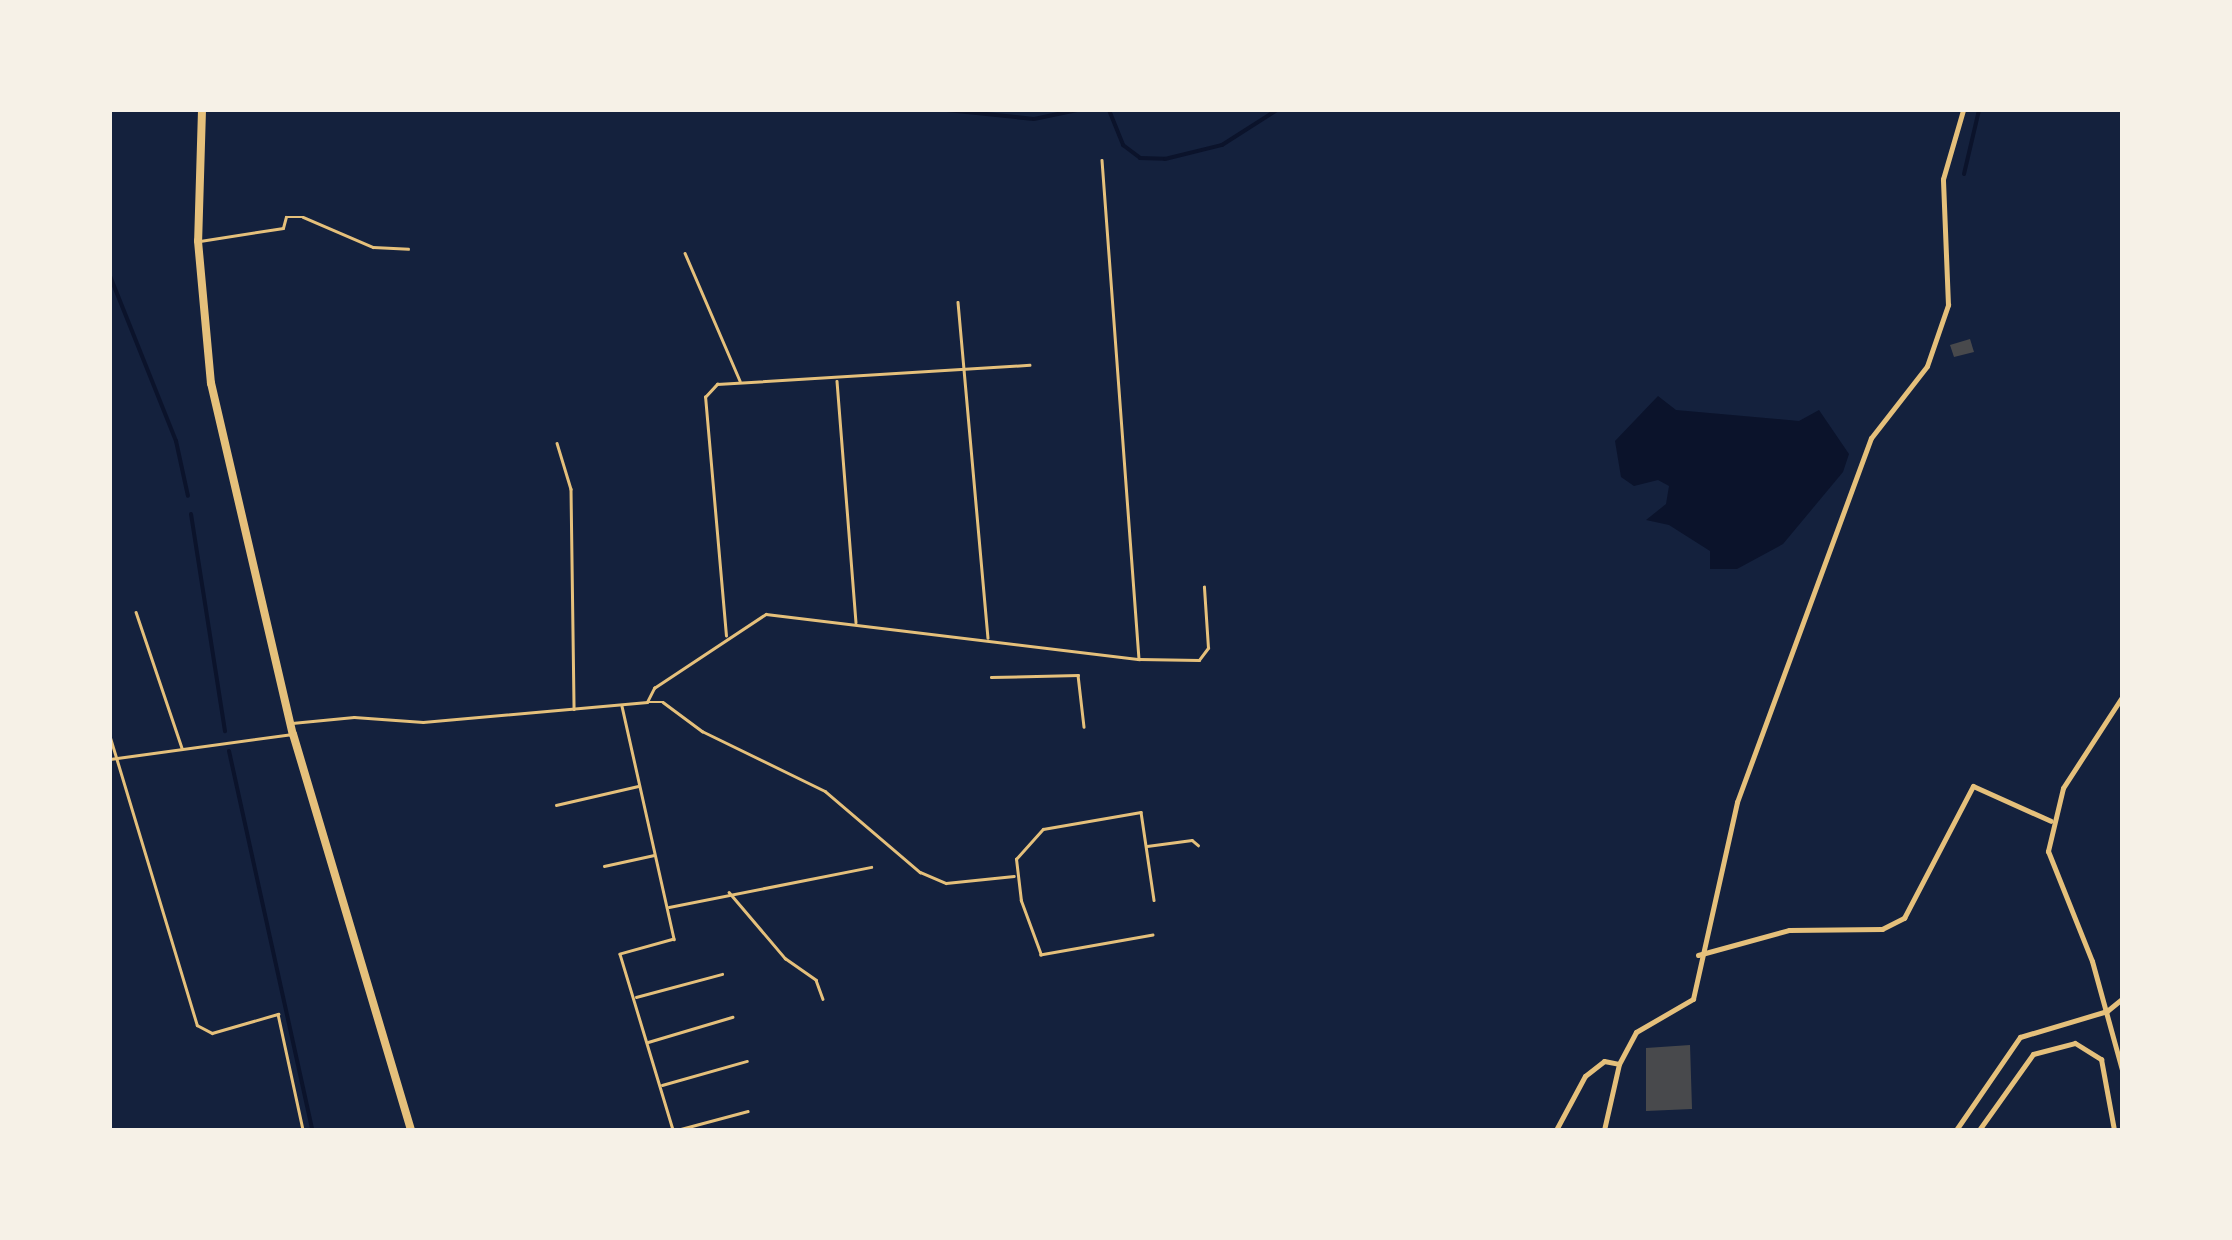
<!DOCTYPE html>
<html>
<head>
<meta charset="utf-8">
<style>
	body { margin:0 }
	#map { position:relative; width:2232px; height:1240px; overflow:hidden; background:#14213d; font-family:Arial,sans-serif }
	div>[style] { position:absolute }
	[style*='--x'] { left:calc(var(--x)*1px); top:calc(var(--y)*1px); width:calc(var(--w)*1px); rotate:calc(var(--a)*1deg) }
	.water>* { inset:0; background:#0b132b }
	.stream>* { height:4px; margin:-2px; padding:0 2px; transform-origin:2px; border-radius:2px; background:#0b132b }
	.building>* { inset:0; background:#48494c }
	.service>* { height:2.5px; margin:-1.25px; padding:0 1.25px; transform-origin:1.25px; border-radius:1.25px; background:#e5c07b }
	.minor>* { height:5px; margin:-2.5px; padding:0 2.5px; transform-origin:2.5px; border-radius:2.5px; background:#e5c07b }
	.secondary>* { height:8px; margin:-4px; padding:0 4px; transform-origin:4px; border-radius:4px; background:#e5c07b }
	span { translate:-50% -50%; white-space:nowrap; text-align:center; line-height:1.15; -webkit-text-stroke:10px #f6f1e7; paint-order:stroke }
	.frame { position:absolute; inset:0; border:112px solid #f6f1e7; pointer-events:none }
</style>
</head>
<body>
<div id="map">
	<div class="water">
		<div style="clip-path:polygon(1658px 396px,1676px 410px,1799px 421px,1819px 410px,1849px 454px,1843px 472px,1783px 544px,1737px 569px,1710px 569px,1710px 551px,1669px 525px,1646px 520px,1666px 504px,1669px 486px,1658px 480px,1634px 486px,1621px 477px,1615px 441px)"></div>
	</div>
	<div class="stream">
		<div style="--x:947;--y:110;--w:87;--a:5.9"></div>
		<div style="--x:1034;--y:119;--w:44;--a:-11.8"></div>
		<div style="--x:1109;--y:110;--w:38;--a:68"></div>
		<div style="--x:1123;--y:145;--w:21;--a:37"></div>
		<div style="--x:1140;--y:158;--w:25;--a:2"></div>
		<div style="--x:1165;--y:159;--w:59;--a:-13.8"></div>
		<div style="--x:1222;--y:145;--w:65;--a:-32.5"></div>
		<div style="--x:1964;--y:174;--w:66;--a:-76.8"></div>
		<div style="--x:110;--y:276;--w:178;--a:68.2"></div>
		<div style="--x:176;--y:441;--w:56;--a:77.7"></div>
		<div style="--x:191;--y:514;--w:220;--a:81.1"></div>
		<div style="--x:229;--y:751;--w:388;--a:77.6"></div>
	</div>
	<div class="building">
		<div style="clip-path:polygon(1970px 339px,1974px 352px,1954px 357px,1950px 345px)"></div>
		<div style="clip-path:polygon(1690px 1045px,1692px 1109px,1646px 1111px,1646px 1048px)"></div>
	</div>
	<div class="service">
		<div style="--x:1102;--y:160;--w:500;--a:85.76"></div>
		<div style="--x:1139;--y:659;--w:60;--a:1"></div>
		<div style="--x:1199;--y:660;--w:15;--a:-53"></div>
		<div style="--x:1208;--y:648;--w:61;--a:-93.8"></div>
		<div style="--x:200;--y:241;--w:84;--a:-8.9"></div>
		<div style="--x:283;--y:228;--w:11;--a:-75"></div>
		<div style="--x:286;--y:217;--w:17;--a:0"></div>
		<div style="--x:303;--y:217;--w:76;--a:23.2"></div>
		<div style="--x:373;--y:247;--w:35;--a:3"></div>
		<div style="--x:685;--y:253;--w:139;--a:66.7"></div>
		<div style="--x:958;--y:302;--w:337;--a:84.9"></div>
		<div style="--x:837;--y:381;--w:242;--a:85.5"></div>
		<div style="--x:557;--y:443;--w:48;--a:73.1"></div>
		<div style="--x:571;--y:489;--w:220;--a:89.2"></div>
		<div style="--x:136;--y:612;--w:144;--a:71.3"></div>
		<div style="--x:726;--y:636;--w:240;--a:-95"></div>
		<div style="--x:705;--y:397;--w:18;--a:-47"></div>
		<div style="--x:717;--y:384;--w:313;--a:-3.5"></div>
		<div style="--x:991;--y:677;--w:87;--a:-1.3"></div>
		<div style="--x:1078;--y:675;--w:52;--a:83.4"></div>
		<div style="--x:648;--y:702;--w:15;--a:0"></div>
		<div style="--x:663;--y:702;--w:49;--a:36.6"></div>
		<div style="--x:702;--y:731;--w:137;--a:26"></div>
		<div style="--x:825;--y:791;--w:125;--a:40.5"></div>
		<div style="--x:920;--y:872;--w:28;--a:23"></div>
		<div style="--x:946;--y:883;--w:68;--a:-5.9"></div>
		<div style="--x:622;--y:706;--w:239;--a:77.4"></div>
		<div style="--x:674;--y:939;--w:56;--a:164.5"></div>
		<div style="--x:620;--y:954;--w:184;--a:73.2"></div>
		<div style="--x:292;--y:723;--w:62;--a:-5.5"></div>
		<div style="--x:354;--y:717;--w:69;--a:4.1"></div>
		<div style="--x:423;--y:722;--w:225;--a:-5.1"></div>
		<div style="--x:647;--y:702;--w:16;--a:-63"></div>
		<div style="--x:654;--y:688;--w:134;--a:-33.5"></div>
		<div style="--x:766;--y:614;--w:376;--a:6.9"></div>
		<div style="--x:110;--y:736;--w:302;--a:73.2"></div>
		<div style="--x:197;--y:1025;--w:17;--a:28"></div>
		<div style="--x:212;--y:1033;--w:69;--a:-16.1"></div>
		<div style="--x:278;--y:1014;--w:119;--a:77.8"></div>
		<div style="--x:110;--y:759;--w:184;--a:-7.8"></div>
		<div style="--x:556;--y:805;--w:84;--a:-13"></div>
		<div style="--x:1147;--y:846;--w:45;--a:-7.6"></div>
		<div style="--x:1192;--y:840;--w:8;--a:40"></div>
		<div style="--x:604;--y:866;--w:51;--a:-12.4"></div>
		<div style="--x:729;--y:892;--w:87;--a:49.7"></div>
		<div style="--x:785;--y:958;--w:38;--a:35"></div>
		<div style="--x:816;--y:980;--w:20;--a:70"></div>
		<div style="--x:669;--y:907;--w:206;--a:-11.2"></div>
		<div style="--x:1153;--y:935;--w:114;--a:169.9"></div>
		<div style="--x:1041;--y:955;--w:58;--a:-110.3"></div>
		<div style="--x:1021;--y:901;--w:42;--a:-96.8"></div>
		<div style="--x:1016;--y:859;--w:40;--a:-48"></div>
		<div style="--x:1043;--y:829;--w:99;--a:-9.8"></div>
		<div style="--x:1141;--y:812;--w:89;--a:81.6"></div>
		<div style="--x:636;--y:997;--w:89;--a:-15"></div>
		<div style="--x:648;--y:1042;--w:88;--a:-16.6"></div>
		<div style="--x:662;--y:1085;--w:88;--a:-15.8"></div>
		<div style="--x:677;--y:1130;--w:73;--a:-15"></div>
	</div>
	<div class="minor">
		<div style="--x:2122;--y:697;--w:108;--a:123"></div>
		<div style="--x:2063;--y:788;--w:65;--a:103.4"></div>
		<div style="--x:2048;--y:851;--w:118;--a:68.2"></div>
		<div style="--x:2092;--y:961;--w:113;--a:74.6"></div>
		<div style="--x:1698;--y:955;--w:94;--a:-15.4"></div>
		<div style="--x:1789;--y:930;--w:93;--a:-0.6"></div>
		<div style="--x:1882;--y:929;--w:25;--a:-27"></div>
		<div style="--x:1904;--y:918;--w:149;--a:-62.4"></div>
		<div style="--x:1973;--y:786;--w:85;--a:24.2"></div>
		<div style="--x:1556;--y:1130;--w:61;--a:-61.8"></div>
		<div style="--x:1585;--y:1076;--w:24;--a:-38"></div>
		<div style="--x:1604;--y:1061;--w:15;--a:11"></div>
		<div style="--x:1604;--y:1130;--w:68;--a:-77.2"></div>
		<div style="--x:1619;--y:1064;--w:36;--a:-62"></div>
		<div style="--x:1636;--y:1032;--w:66;--a:-30.1"></div>
		<div style="--x:1693;--y:999;--w:202;--a:-77.4"></div>
		<div style="--x:1737;--y:802;--w:388;--a:-69.8"></div>
		<div style="--x:1871;--y:438;--w:91;--a:-52.1"></div>
		<div style="--x:1927;--y:366;--w:65;--a:-71"></div>
		<div style="--x:1948;--y:305;--w:126;--a:-92.3"></div>
		<div style="--x:1943;--y:179;--w:72;--a:-73.8"></div>
		<div style="--x:1956;--y:1130;--w:113;--a:-55.5"></div>
		<div style="--x:2020;--y:1037;--w:91;--a:-16.6"></div>
		<div style="--x:2107;--y:1011;--w:19;--a:-39"></div>
		<div style="--x:1979;--y:1130;--w:93;--a:-54.6"></div>
		<div style="--x:2033;--y:1054;--w:43;--a:-14.7"></div>
		<div style="--x:2075;--y:1043;--w:31;--a:32"></div>
		<div style="--x:2101;--y:1059;--w:72;--a:79.6"></div>
	</div>
	<div class="secondary">
		<div style="--x:202;--y:110;--w:131;--a:91.7"></div>
		<div style="--x:198;--y:241;--w:143;--a:84.8"></div>
		<div style="--x:211;--y:383;--w:360;--a:76.9"></div>
		<div style="--x:293;--y:734;--w:413;--a:73.4"></div>
	</div>
	<div class="frame"></div>
</div>
</body>
</html>
